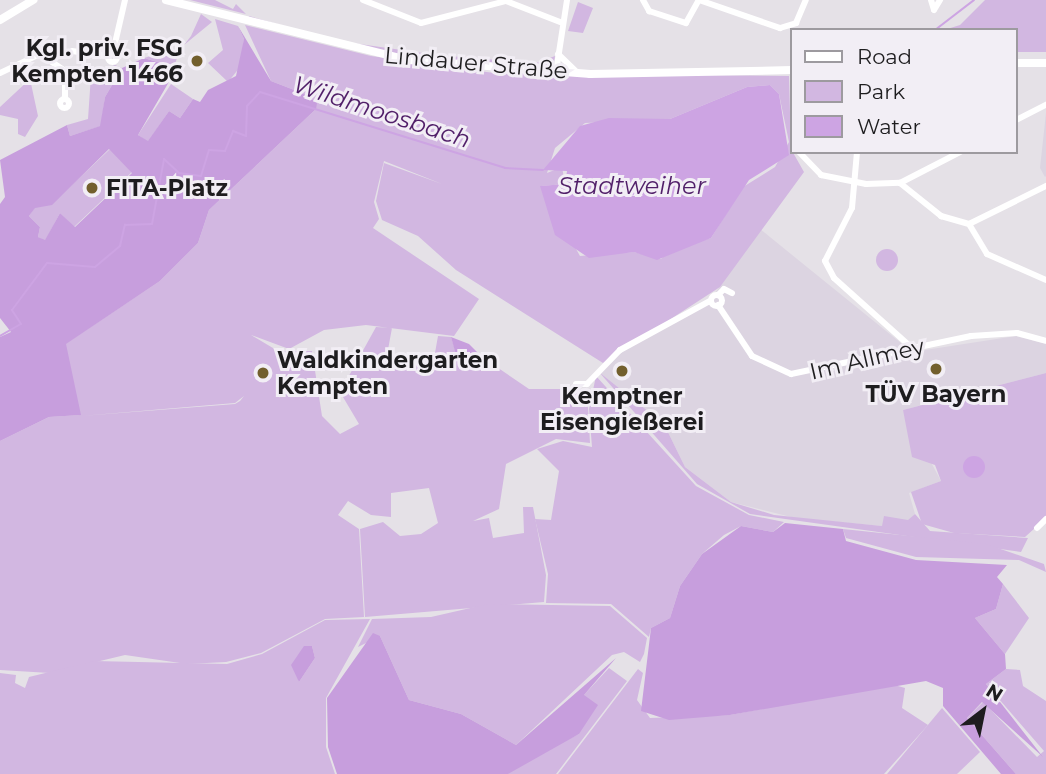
<!DOCTYPE html>
<html>
<head>
<meta charset="utf-8">
<style>
	body { margin:0 }
	#map { position:relative; width:1046px; height:774px; overflow:hidden; background:#e5e1e7; font-family:Montserrat,sans-serif }
	div>[style] { position:absolute }
	[style*='--x'] { left:calc(var(--x)*1px); top:calc(var(--y)*1px); width:calc(var(--w)*1px); rotate:calc(var(--a)*1deg) }
	.built>* { inset:0; background:#dcd4e1 }
	.green>* { inset:0; background:#d2b7e1 }
	.round { border-radius:50% }
	.forest>* { inset:0; background:#c79edd }
	.water>* { inset:0; background:#cda4e3 }
	.stream>* { height:2px; margin:-1px; padding:0 1px; transform-origin:1px; border-radius:1px; background:#cda4e3 }
	.street>* { height:6px; margin:-3px; padding:0 3px; transform-origin:3px; border-radius:3px; background:#fff }
	.street>.ring { margin:-3px; padding:0; box-sizing:content-box; background:none; border:6px solid #fff; border-radius:50% }
	.secondary>* { height:8px; margin:-4px; padding:0 4px; transform-origin:4px; border-radius:4px; background:#fff }
	.dots>* { width:19px; height:19px; translate:-50% -50%; box-sizing:border-box; border:4px solid #f2eef5; border-radius:50% }
	span { translate:-50% -50%; white-space:nowrap; text-align:center; line-height:1.15; -webkit-text-stroke:6px #f2eef5; paint-order:stroke }
	.poi-label { font-size:23px; color:#1e1d1f; font-weight:700 }
	.right { translate:-100% -50%; text-align:right }
	.left { translate:0 -50%; text-align:left }
	.street-label { font-size:23px; color:#1e1d1f }
	.water-label { font-size:24px; color:#511f69; font-style:italic }
	.legend { position:absolute; left:790px; top:28px; width:228px; height:126px; box-sizing:border-box; background:#f2eef5; border:2px solid #9d9a9f; margin:0; padding:9px 12px; list-style:none; font-size:21px; color:#1e1d1f }
	.legend li { display:flex; align-items:center; gap:14px; height:35px }
	.legend b { width:35px; border:2px solid #9d9a9f }
	.north { position:absolute; left:948px; top:676px; width:70px; height:70px; -webkit-text-stroke:5px #f2eef5; paint-order:stroke; rotate:32deg; font-size:19px; font-weight:700; line-height:28px; text-align:center; color:#1e1d1f }
	.north::after { content:''; display:block; margin:auto; width:24px; height:32px; background:#1e1d1f; clip-path:polygon(50% 0,100% 100%,50% 72%,0 100%) }
</style>
</head>
<body>
<div id="map">
	<div class="built">
		<div style="clip-path:polygon(1046px 113px,1046px 176px,1045px 177px,1040px 168px)"></div>
		<div style="clip-path:polygon(760px 229px,912px 352px,1016px 336px,1046px 344px,1046px 373px,903px 410px,941px 481px,909px 493px,915px 514px,909px 520px,882px 526px,795px 518px,731px 502px,685px 467px,664px 424px,599px 372px,621px 352px,707px 305px)"></div>
	</div>
	<div class="green">
		<div style="clip-path:polygon(190px 0,215px 0,233px 9px,236px 4px,246px 14px)"></div>
		<div style="clip-path:polygon(985px 0,1046px 0,1046px 52px,1016px 52px,1016px 30px,944px 30px,960px 25px)"></div>
		<div style="clip-path:polygon(578px 2px,593px 8px,583px 33px,568px 31px)"></div>
		<div style="clip-path:polygon(201px 14px,212px 22px,184px 45px,191px 36px)"></div>
		<div style="clip-path:polygon(249px 16px,338px 41px,437px 55px,536px 63px,555px 56px,553px 69px,410px 57px,248px 21px)"></div>
		<div style="clip-path:polygon(215px 19px,238px 26px,244px 39px,241px 66px,228px 82px,208px 63px,223px 50px)"></div>
		<div style="clip-path:polygon(evenodd,245px 25px,371px 56px,494px 73px,789px 76px,791px 149px,804px 172px,720px 287px,603px 363px,456px 270px,418px 236px,382px 220px,376px 201px,384px 163px,442px 184px,384px 161px,374px 202px,379px 219px,373px 228px,479px 299px,454px 336px,366px 325px,324px 330px,289px 349px,251px 335px,278px 351px,312px 351px,322px 416px,340px 434px,359px 424px,340px 392px,376px 327px,392px 328px,387px 355px,433px 364px,438px 336px,451px 337px,459px 362px,482px 357px,529px 389px,587px 389px,590px 443px,556px 439px,506px 464px,499px 509px,473px 521px,489px 518px,493px 538px,524px 533px,523px 507px,533px 507px,546px 575px,544px 602px,365px 617px,360px 529px,383px 522px,400px 536px,421px 534px,438px 523px,429px 488px,391px 493px,391px 517px,371px 515px,348px 501px,338px 515px,359px 529px,364px 617px,325px 619px,261px 653px,226px 662px,187px 664px,125px 655px,50px 673px,0 670px,0 441px,49px 417px,80px 415px,65px 344px,160px 281px,198px 243px,209px 210px,316px 109px,302px 93px,271px 81px,245px 25px,770px 85px,779px 94px,789px 142px,775px 167px,743px 187px,711px 238px,669px 250px,661px 259px,634px 252px,580px 256px,541px 186px,565px 184px,562px 167px,547px 173px,555px 148px,585px 123px,670px 119px,747px 87px,770px 85px,245px 25px,244px 396px,240px 401px,235px 404px,81px 416px,235px 403px,244px 396px)"></div>
		<div style="clip-path:polygon(157px 54px,177px 58px,174px 67px,144px 58px)"></div>
		<div style="clip-path:polygon(115px 65px,122px 68px,105px 97px,101px 126px,70px 136px,67px 125px,88px 119px,91px 75px)"></div>
		<div style="clip-path:polygon(30px 79px,38px 116px,25px 137px,18px 134px,18px 119px,0 115px,0 107px)"></div>
		<div style="clip-path:polygon(171px 84px,193px 99px,180px 118px,169px 111px,148px 142px,138px 135px)"></div>
		<div style="clip-path:polygon(110px 149px,132px 172px,74px 227px,60px 213px,45px 241px,38px 237px,40px 227px,29px 216px,35px 207px,52px 204px)"></div>
		<div class="round" style="left:876px;top:249px;width:22px;height:22px"></div>
		<div style="clip-path:polygon(599px 372px,664px 424px,685px 467px,731px 502px,774px 515px,882px 526px,884px 516px,908px 520px,915px 514px,930px 531px,1028px 538px,1021px 552px,750px 514px,697px 484px)"></div>
		<div style="clip-path:polygon(1046px 373px,1046px 518px,1025px 537px,954px 533px,922px 524px,911px 492px,941px 481px,935px 465px,912px 457px,903px 410px)"></div>
		<div style="clip-path:polygon(596px 376px,696px 486px,749px 515px,784px 522px,773px 532px,741px 526px,724px 535px,702px 554px,680px 586px,670px 618px,651px 628px,649px 637px,611px 604px,546px 603px,548px 574px,535px 519px,551px 520px,559px 471px,537px 449px,563px 441px,592px 447px,589px 409px)"></div>
		<div style="clip-path:polygon(843px 529px,986px 544px,1044px 564px,1046px 572px,1019px 560px,916px 557px,846px 538px)"></div>
		<div style="clip-path:polygon(1003px 584px,1029px 618px,1005px 654px,975px 618px,996px 609px)"></div>
		<div style="clip-path:polygon(488px 604px,610px 606px,647px 638px,644px 654px,640px 662px,624px 652px,612px 655px,516px 745px,461px 714px,409px 700px,380px 636px,358px 647px,372px 619px,431px 617px)"></div>
		<div style="clip-path:polygon(evenodd,370px 619px,326px 698px,326px 747px,335px 774px,0 774px,0 673px,16px 675px,15px 683px,25px 688px,29px 677px,94px 661px,227px 664px,262px 654px,325px 620px,370px 619px,312px 646px,315px 658px,299px 682px,296px 671px,312px 646px)"></div>
		<div style="clip-path:polygon(609px 668px,627px 681px,556px 774px,508px 774px,510px 767px,579px 734px,583px 696px)"></div>
		<div style="clip-path:polygon(638px 669px,643px 673px,637px 700px,650px 718px,730px 715px,891px 684px,905px 688px,902px 708px,928px 725px,884px 774px,558px 774px)"></div>
		<div style="clip-path:polygon(1006px 669px,1020px 670px,1023px 686px,1046px 701px,1046px 774px,1016px 774px,967px 718px,983px 702px,1037px 757px,1044px 751px,986px 684px)"></div>
		<div style="clip-path:polygon(942px 708px,980px 752px,957px 774px,887px 774px)"></div>
	</div>
	<div class="forest">
		<div style="clip-path:polygon(evenodd,238px 26px,271px 81px,302px 93px,317px 103px,316px 109px,209px 210px,198px 243px,160px 281px,66px 344px,81px 415px,49px 417px,0 441px,0 337px,11px 332px,0 318px,0 204px,5px 197px,0 160px,67px 125px,70px 136px,100px 126px,105px 97px,122px 68px,144px 58px,177px 68px,138px 135px,148px 141px,169px 111px,180px 118px,193px 99px,200px 102px,208px 90px,236px 76px,244px 39px,238px 26px,109px 149px,132px 173px,75px 227px,60px 213px,45px 240px,38px 237px,40px 227px,29px 216px,35px 208px,52px 205px,109px 149px)"></div>
		<div style="clip-path:polygon(451px 337px,469px 344px,482px 357px,458px 362px)"></div>
		<div style="clip-path:polygon(785px 523px,843px 529px,846px 541px,916px 560px,1007px 565px,997px 577px,1003px 584px,996px 609px,975px 618px,1005px 654px,1006px 669px,986px 684px,1043px 757px,982px 702px,967px 718px,1016px 774px,1001px 774px,943px 706px,943px 688px,926px 681px,730px 715px,669px 720px,641px 711px,651px 628px,670px 618px,680px 586px,702px 554px,741px 526px,773px 532px)"></div>
		<div style="clip-path:polygon(373px 633px,380px 636px,409px 700px,461px 714px,516px 745px,616px 658px,584px 695px,598px 705px,579px 734px,508px 774px,337px 774px,328px 747px,327px 698px)"></div>
		<div style="clip-path:polygon(304px 646px,312px 646px,315px 658px,299px 682px,291px 665px)"></div>
	</div>
	<div class="water">
		<div style="clip-path:polygon(770px 85px,779px 94px,789px 155px,749px 180px,711px 238px,657px 260px,634px 252px,589px 258px,555px 235px,540px 186px,565px 184px,567px 171px,543px 170px,580px 126px,609px 118px,670px 119px,747px 87px)"></div>
		<div class="round" style="left:963px;top:456px;width:22px;height:22px"></div>
	</div>
	<div class="stream">
		<div style="--x:935;--y:30;--w:49;--a:-37.6"></div>
		<div style="--x:0;--y:336;--w:24;--a:-30"></div>
		<div style="--x:21;--y:324;--w:17;--a:-123"></div>
		<div style="--x:12;--y:310;--w:59;--a:-53.3"></div>
		<div style="--x:47;--y:263;--w:48;--a:4.8"></div>
		<div style="--x:95;--y:267;--w:33;--a:-40"></div>
		<div style="--x:120;--y:246;--w:22;--a:-77"></div>
		<div style="--x:125;--y:225;--w:27;--a:-2"></div>
		<div style="--x:152;--y:224;--w:66;--a:-79.5"></div>
		<div style="--x:164;--y:159;--w:21;--a:43"></div>
		<div style="--x:179;--y:173;--w:22;--a:8"></div>
		<div style="--x:201;--y:176;--w:27;--a:-73"></div>
		<div style="--x:209;--y:150;--w:16;--a:4"></div>
		<div style="--x:225;--y:151;--w:22;--a:-68"></div>
		<div style="--x:233;--y:131;--w:14;--a:21"></div>
		<div style="--x:246;--y:136;--w:30;--a:-88"></div>
		<div style="--x:247;--y:106;--w:19;--a:-47"></div>
		<div style="--x:260;--y:92;--w:257;--a:17.2"></div>
		<div style="--x:505;--y:168;--w:38;--a:3"></div>
	</div>
	<div class="street">
		<div style="--x:363;--y:0;--w:62;--a:21.6"></div>
		<div style="--x:421;--y:23;--w:88;--a:-14.5"></div>
		<div style="--x:506;--y:1;--w:58;--a:21.3"></div>
		<div style="--x:643;--y:0;--w:13;--a:61"></div>
		<div style="--x:649;--y:11;--w:39;--a:18"></div>
		<div style="--x:686;--y:23;--w:26;--a:-61"></div>
		<div style="--x:699;--y:0;--w:86;--a:19.1"></div>
		<div style="--x:780;--y:28;--w:17;--a:-17"></div>
		<div style="--x:796;--y:23;--w:25;--a:-67"></div>
		<div style="--x:931;--y:0;--w:10;--a:73"></div>
		<div style="--x:934;--y:10;--w:12;--a:-59"></div>
		<div style="--x:72;--y:51;--w:36;--a:8"></div>
		<div style="--x:113;--y:52;--w:53;--a:-77"></div>
		<div class="ring" style="left:107.5px;top:52.5px;width:3px;height:3px"></div>
		<div style="--x:558;--y:54;--w:28;--a:44"></div>
		<div style="--x:556;--y:72;--w:73;--a:-81.3"></div>
		<div style="--x:0;--y:73;--w:44;--a:-25.4"></div>
		<div style="--x:40;--y:54;--w:30;--a:34"></div>
		<div style="--x:65;--y:71;--w:28;--a:90"></div>
		<div class="ring" style="left:59.5px;top:98.5px;width:3px;height:3px"></div>
		<div style="--x:1016;--y:120;--w:34;--a:-27"></div>
		<div style="--x:799;--y:152;--w:32;--a:46"></div>
		<div style="--x:821;--y:175;--w:46;--a:11.3"></div>
		<div style="--x:866;--y:184;--w:34;--a:-2"></div>
		<div style="--x:900;--y:183;--w:68;--a:-27.3"></div>
		<div style="--x:857;--y:152;--w:56;--a:95.1"></div>
		<div style="--x:852;--y:208;--w:59;--a:117"></div>
		<div style="--x:825;--y:261;--w:19;--a:62"></div>
		<div style="--x:834;--y:278;--w:106;--a:41.9"></div>
		<div style="--x:900;--y:183;--w:53;--a:38.8"></div>
		<div style="--x:941;--y:216;--w:29;--a:16"></div>
		<div style="--x:969;--y:224;--w:86;--a:-26.3"></div>
		<div style="--x:969;--y:224;--w:35;--a:59"></div>
		<div style="--x:987;--y:254;--w:64;--a:23.8"></div>
		<div class="ring" style="left:710.5px;top:294.5px;width:5px;height:5px"></div>
		<div style="--x:718;--y:295;--w:8;--a:-45"></div>
		<div style="--x:724;--y:289;--w:9;--a:27"></div>
		<div style="--x:718;--y:305;--w:61;--a:56.3"></div>
		<div style="--x:752;--y:356;--w:43;--a:24.8"></div>
		<div style="--x:791;--y:374;--w:184;--a:-11.9"></div>
		<div style="--x:971;--y:336;--w:46;--a:-3.7"></div>
		<div style="--x:1017;--y:333;--w:30;--a:15"></div>
		<div style="--x:576;--y:384;--w:11;--a:0"></div>
		<div style="--x:587;--y:384;--w:47;--a:-45.9"></div>
		<div style="--x:620;--y:350;--w:102;--a:-28.6"></div>
		<div style="--x:1037;--y:528;--w:13;--a:-45"></div>
	</div>
	<div class="secondary">
		<div style="--x:166;--y:0;--w:250;--a:13.9"></div>
		<div style="--x:409;--y:60;--w:182;--a:4.4"></div>
		<div style="--x:590;--y:74;--w:202;--a:-1.1"></div>
		<div style="--x:0;--y:20;--w:39;--a:-31"></div>
		<div style="--x:1016;--y:63;--w:30;--a:0"></div>
	</div>
	<div class="dots">
		<div style="left:197px;top:61px;background:#725f2d"></div>
		<div style="left:92px;top:188px;background:#725f2d"></div>
		<div style="left:936px;top:369px;background:#725f2d"></div>
		<div style="left:622px;top:371px;background:#725f2d"></div>
		<div style="left:263px;top:373px;background:#725f2d"></div>
	</div>
	<div class="poi-label">
		<span class="right" style="left:183px;top:61px">Kgl. priv. FSG<br>Kempten 1466</span>
		<span class="left" style="left:106px;top:188px">FITA-Platz</span>
		<span class="left" style="left:277px;top:373px">Waldkindergarten<br>Kempten</span>
		<span style="left:936px;top:394px">TÜV Bayern</span>
		<span style="left:622px;top:409px">Kemptner<br>Eisengießerei</span>
	</div>
	<div class="street-label">
		<span style="left:476px;top:63px;rotate:5deg">Lindauer Straße</span>
		<span style="left:867px;top:359px;rotate:-13deg">Im Allmey</span>
	</div>
	<div class="water-label">
		<span style="left:382px;top:112px;rotate:18deg">Wildmoosbach</span>
		<span style="left:632px;top:186px">Stadtweiher</span>
	</div>
	<ul class="legend">
	<li><b style="height:9px;background:#fff"></b>Road</li>
	<li><b style="height:19px;background:#d2b7e1"></b>Park</li>
	<li><b style="height:19px;background:#cda4e3"></b>Water</li>
	</ul>
	<div class="north">N</div>
</div>
</body>
</html>
